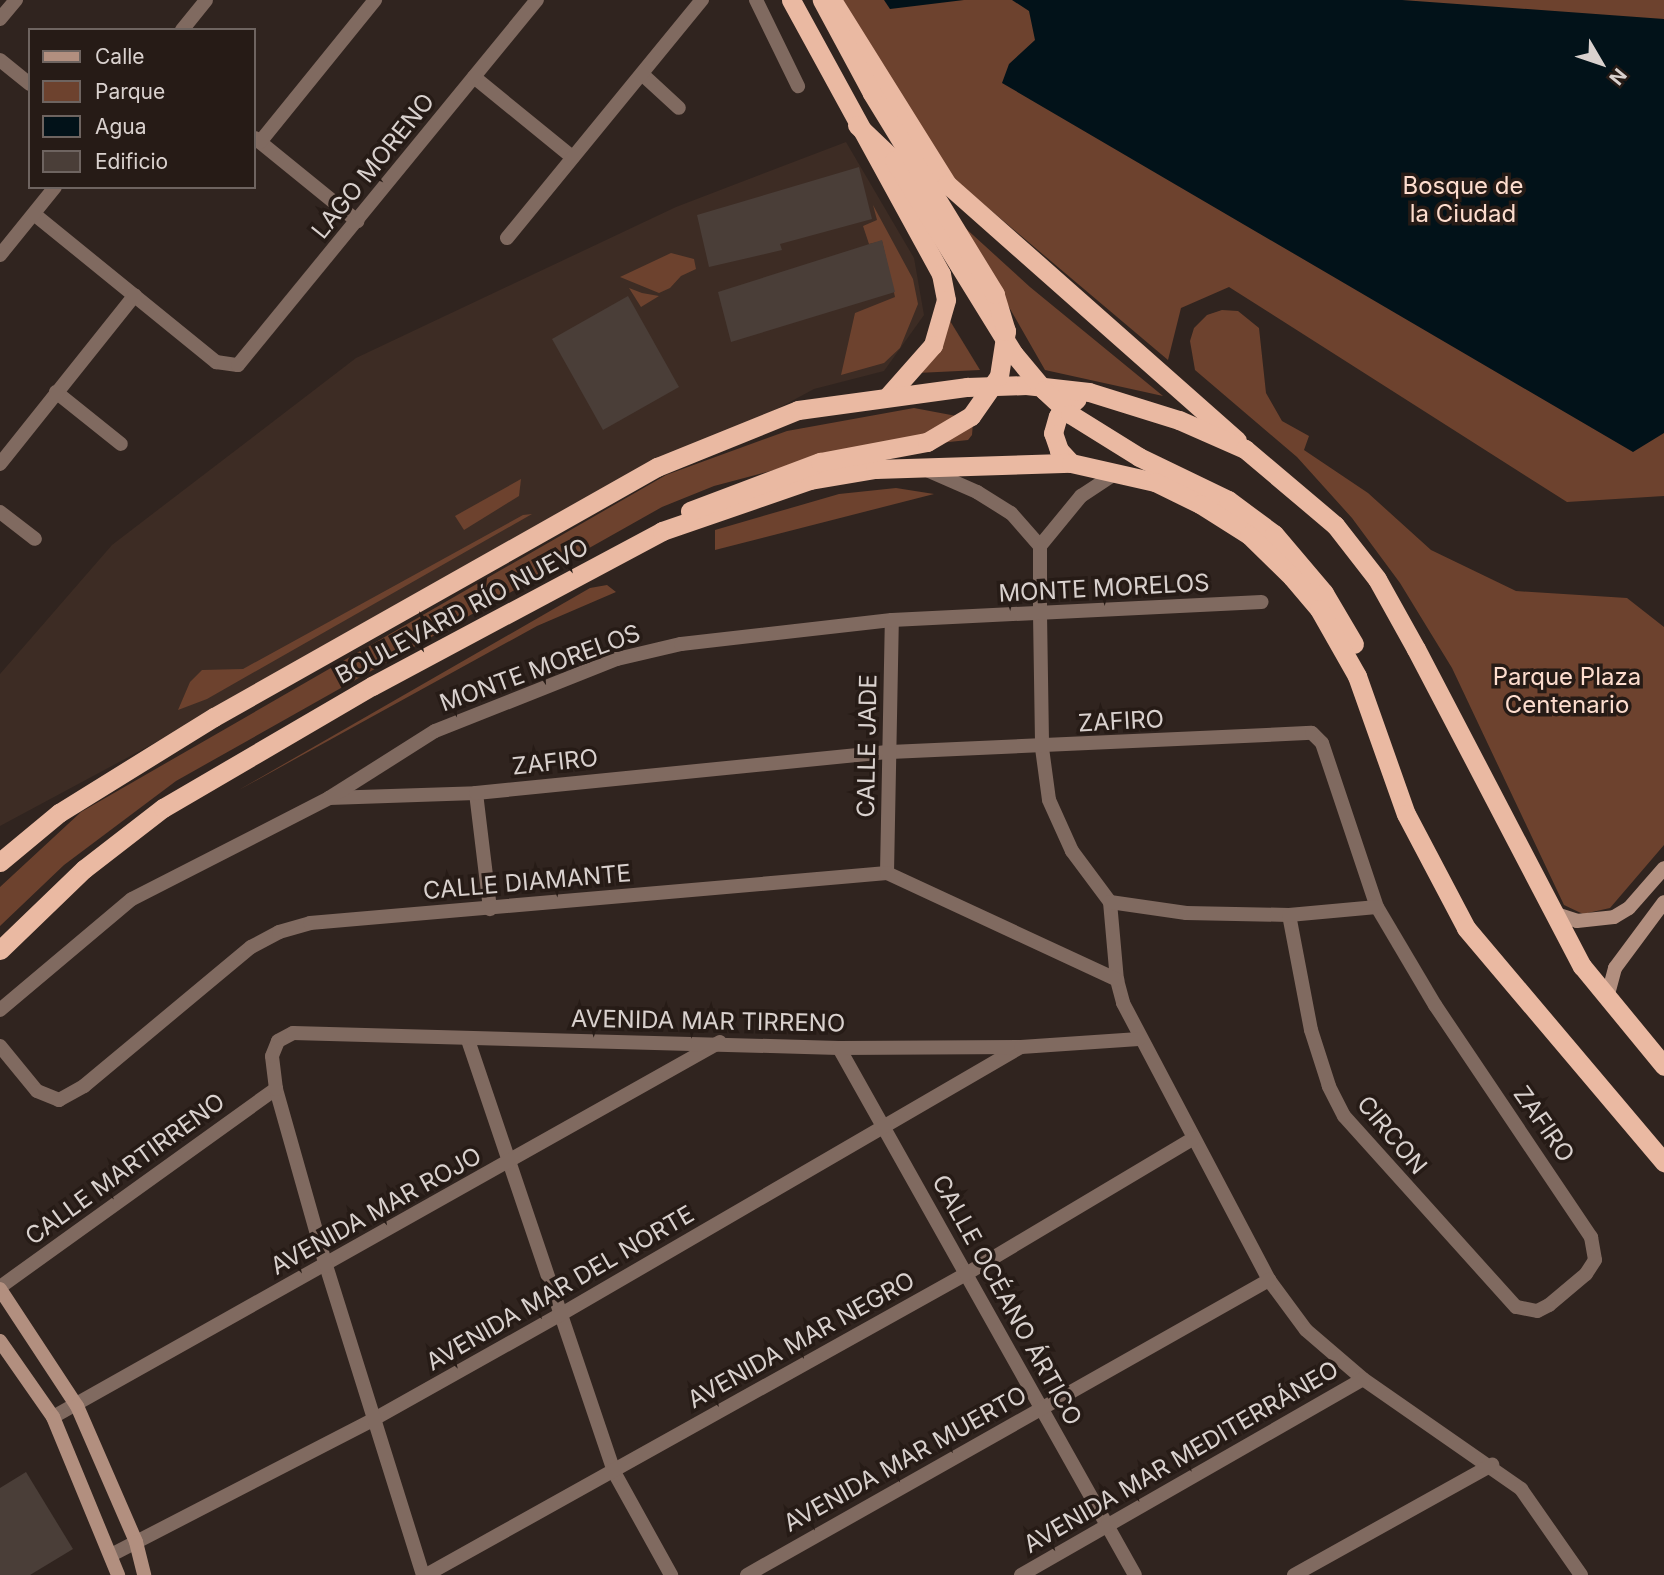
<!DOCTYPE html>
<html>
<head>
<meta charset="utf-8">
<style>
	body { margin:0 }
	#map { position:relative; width:1664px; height:1575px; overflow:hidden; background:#30241f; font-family:Inter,sans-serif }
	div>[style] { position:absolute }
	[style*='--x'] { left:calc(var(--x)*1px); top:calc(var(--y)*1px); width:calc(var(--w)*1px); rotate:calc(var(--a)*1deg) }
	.built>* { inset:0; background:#3d2c24 }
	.green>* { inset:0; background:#6d422e }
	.water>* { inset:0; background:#021219 }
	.building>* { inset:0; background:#4a3e38 }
	.minor>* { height:14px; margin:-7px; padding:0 7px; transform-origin:7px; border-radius:7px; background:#806a60 }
	.secondary>* { height:14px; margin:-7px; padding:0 7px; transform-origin:7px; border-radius:7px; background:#b28f7f }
	.trunk>* { height:19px; margin:-9.5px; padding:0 9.5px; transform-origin:9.5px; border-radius:9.5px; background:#eab9a2 }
	.trunk-bridge>* { height:19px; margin:-9.5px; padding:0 9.5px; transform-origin:9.5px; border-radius:9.5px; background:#eab9a2 }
	span { translate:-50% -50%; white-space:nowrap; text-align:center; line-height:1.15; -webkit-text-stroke:7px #261b16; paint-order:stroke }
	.street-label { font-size:24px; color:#d9d1ce }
	.park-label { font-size:24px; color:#fdddce }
	.legend { position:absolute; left:28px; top:28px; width:228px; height:161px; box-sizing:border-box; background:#261b16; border:2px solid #6e6460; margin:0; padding:9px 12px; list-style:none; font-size:21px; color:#d9d1ce }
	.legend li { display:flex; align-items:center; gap:14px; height:35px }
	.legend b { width:35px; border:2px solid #6e6460 }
	.north { position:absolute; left:1566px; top:28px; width:70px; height:70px; -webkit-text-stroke:5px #261b16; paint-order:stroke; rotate:129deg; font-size:19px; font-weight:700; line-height:28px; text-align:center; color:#d9d1ce }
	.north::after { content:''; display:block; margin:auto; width:24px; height:32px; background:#d9d1ce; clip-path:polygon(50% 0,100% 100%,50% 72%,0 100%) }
</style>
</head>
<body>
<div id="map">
	<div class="built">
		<div style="clip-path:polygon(846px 142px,914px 258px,924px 315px,884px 371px,814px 389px,0 826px,0 674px,112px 545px,356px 358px,676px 207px)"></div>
	</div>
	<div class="green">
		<div style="clip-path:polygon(832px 0,1664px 0,1664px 496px,1567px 502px,1229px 287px,1181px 308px,1168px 360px,949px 175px)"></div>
		<div style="clip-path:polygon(873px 205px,913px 279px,918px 304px,900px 348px,884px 363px,841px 375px,855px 313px,895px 297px,882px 241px,869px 244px,863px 226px,877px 220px)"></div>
		<div style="clip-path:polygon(962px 225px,1030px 287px,1163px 396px,1045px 370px)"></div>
		<div style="clip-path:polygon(671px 253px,694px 259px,696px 269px,681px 276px,670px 288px,659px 293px,620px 277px)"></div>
		<div style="clip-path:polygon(629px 288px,642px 293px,659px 296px,641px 307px)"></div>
		<div style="clip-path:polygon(1222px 310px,1238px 311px,1259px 328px,1266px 393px,1282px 421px,1309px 436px,1304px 450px,1368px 493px,1431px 550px,1516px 591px,1627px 598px,1664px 627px,1664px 845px,1610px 908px,1583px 914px,1564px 905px,1452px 668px,1400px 583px,1352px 518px,1297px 457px,1195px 370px,1190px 341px,1194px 328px,1207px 315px)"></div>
		<div style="clip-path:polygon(944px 311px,980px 370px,917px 373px)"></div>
		<div style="clip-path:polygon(914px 408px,967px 418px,973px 423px,972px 435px,968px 440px,835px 454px,714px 486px,662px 507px,176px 781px,64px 865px,0 926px,0 887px,81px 812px,666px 475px,787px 431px)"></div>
		<div style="clip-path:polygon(521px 479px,519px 496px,464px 530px,455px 516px)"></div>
		<div style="clip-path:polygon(896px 488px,934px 494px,715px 550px,715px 530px,839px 494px)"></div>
		<div style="clip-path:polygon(532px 514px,207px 699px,178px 710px,190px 682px,202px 670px,243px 669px,523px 515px)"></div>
		<div style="clip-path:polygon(607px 585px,616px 592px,537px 626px,237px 791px,590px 588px)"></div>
	</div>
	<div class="water">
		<div style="clip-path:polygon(884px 0,964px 0,890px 9px)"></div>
		<div style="clip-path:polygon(1012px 0,1402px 0,1664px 19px,1664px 433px,1633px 452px,1002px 83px,1009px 64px,1035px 40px,1029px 11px)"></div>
	</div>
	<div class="building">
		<div style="clip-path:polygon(859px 167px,872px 219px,780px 244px,782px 250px,709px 267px,697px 215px)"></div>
		<div style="clip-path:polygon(882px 240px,895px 292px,731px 342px,718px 292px)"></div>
		<div style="clip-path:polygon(628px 296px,679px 387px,603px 430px,552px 339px)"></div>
		<div style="clip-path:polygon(26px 1472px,73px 1549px,30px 1575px,0 1575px,0 1488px)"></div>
	</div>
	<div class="minor">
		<div style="--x:756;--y:0;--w:96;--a:64"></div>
		<div style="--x:0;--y:19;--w:25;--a:-50"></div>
		<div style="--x:182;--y:30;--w:38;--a:-51"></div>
		<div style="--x:0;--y:60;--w:38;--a:39"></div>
		<div style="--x:642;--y:74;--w:50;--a:42.6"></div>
		<div style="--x:474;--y:77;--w:127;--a:39.2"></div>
		<div style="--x:255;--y:138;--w:132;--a:39.1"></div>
		<div style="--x:260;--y:142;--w:183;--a:-51"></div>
		<div style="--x:34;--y:214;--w:235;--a:39.1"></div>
		<div style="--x:216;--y:362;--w:22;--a:8"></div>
		<div style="--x:238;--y:365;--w:472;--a:-50.7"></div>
		<div style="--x:507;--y:238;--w:308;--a:-50.7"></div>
		<div style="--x:0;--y:255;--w:87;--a:-51"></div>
		<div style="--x:56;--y:392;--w:83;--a:38.7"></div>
		<div style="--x:0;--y:464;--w:216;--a:-51.4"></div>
		<div style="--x:927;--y:470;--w:55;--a:23.7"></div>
		<div style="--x:977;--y:492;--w:40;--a:32"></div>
		<div style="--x:1011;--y:513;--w:44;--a:48.7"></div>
		<div style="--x:1116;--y:473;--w:42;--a:146.7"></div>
		<div style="--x:1081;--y:496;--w:65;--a:129.4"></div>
		<div style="--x:1040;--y:546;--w:68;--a:90"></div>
		<div style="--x:1040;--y:614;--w:134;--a:89.1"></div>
		<div style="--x:1042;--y:748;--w:52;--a:82.3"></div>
		<div style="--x:1049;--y:800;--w:56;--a:65.7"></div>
		<div style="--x:1072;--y:851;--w:64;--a:53.3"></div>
		<div style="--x:1110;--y:902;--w:78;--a:84.9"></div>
		<div style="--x:1117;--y:980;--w:24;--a:75"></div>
		<div style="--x:1123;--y:1003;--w:313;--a:62.2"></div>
		<div style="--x:1269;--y:1280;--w:62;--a:53.5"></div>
		<div style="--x:1306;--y:1330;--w:75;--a:40.7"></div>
		<div style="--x:1363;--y:1379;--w:193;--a:34.8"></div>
		<div style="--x:1521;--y:1489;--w:105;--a:55.1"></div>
		<div style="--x:0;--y:512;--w:44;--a:37.6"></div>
		<div style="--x:476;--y:793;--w:117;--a:83.1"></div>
		<div style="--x:329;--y:798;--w:147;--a:-1.9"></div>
		<div style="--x:476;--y:793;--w:416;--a:-5.7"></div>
		<div style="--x:890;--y:752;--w:422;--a:-2.6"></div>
		<div style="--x:1312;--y:733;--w:14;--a:45"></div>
		<div style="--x:1322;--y:743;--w:173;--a:71.5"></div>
		<div style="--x:1377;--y:907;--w:114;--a:59.4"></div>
		<div style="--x:1435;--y:1005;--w:280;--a:56.1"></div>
		<div style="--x:1591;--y:1237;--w:23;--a:80"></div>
		<div style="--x:1595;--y:1260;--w:17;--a:123"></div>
		<div style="--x:1586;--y:1274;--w:48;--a:140"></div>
		<div style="--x:1549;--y:1305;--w:13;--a:153"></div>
		<div style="--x:1537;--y:1311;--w:21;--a:-169"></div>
		<div style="--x:1516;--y:1307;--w:257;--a:-132"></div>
		<div style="--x:1344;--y:1116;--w:34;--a:-117"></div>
		<div style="--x:1329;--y:1086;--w:59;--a:-107.8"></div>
		<div style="--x:1311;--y:1030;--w:117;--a:-100.8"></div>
		<div style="--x:887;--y:873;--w:253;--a:-88.9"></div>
		<div style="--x:1110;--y:902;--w:77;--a:8.2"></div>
		<div style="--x:1186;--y:913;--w:103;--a:1.1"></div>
		<div style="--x:1289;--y:915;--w:88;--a:-5.2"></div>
		<div style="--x:0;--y:1010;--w:172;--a:-40.1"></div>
		<div style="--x:132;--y:899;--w:221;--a:-27.1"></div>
		<div style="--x:329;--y:798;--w:125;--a:-32.3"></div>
		<div style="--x:435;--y:731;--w:196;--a:-21.6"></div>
		<div style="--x:617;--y:659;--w:66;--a:-13.2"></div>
		<div style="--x:681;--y:644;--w:212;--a:-6.5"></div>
		<div style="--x:892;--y:620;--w:370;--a:-2.8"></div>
		<div style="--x:468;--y:1040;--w:456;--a:71.3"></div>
		<div style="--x:614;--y:1472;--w:118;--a:61"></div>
		<div style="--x:0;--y:1046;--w:58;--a:50.6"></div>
		<div style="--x:37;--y:1091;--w:24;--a:22"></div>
		<div style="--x:59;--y:1100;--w:29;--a:-29"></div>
		<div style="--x:84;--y:1086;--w:217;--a:-39.8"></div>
		<div style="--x:251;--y:947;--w:32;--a:-28"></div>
		<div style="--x:279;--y:932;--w:32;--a:-16"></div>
		<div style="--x:310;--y:923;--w:579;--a:-4.95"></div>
		<div style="--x:887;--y:873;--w:254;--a:24.9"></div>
		<div style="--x:839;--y:1048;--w:604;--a:60.68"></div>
		<div style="--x:0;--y:1287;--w:340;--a:-35.7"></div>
		<div style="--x:53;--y:1417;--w:765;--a:-29.35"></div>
		<div style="--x:113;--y:1554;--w:296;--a:-27.3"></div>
		<div style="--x:376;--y:1418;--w:209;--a:-29.3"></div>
		<div style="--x:558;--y:1316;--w:533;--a:-30.17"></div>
		<div style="--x:423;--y:1575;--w:324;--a:-107.4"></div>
		<div style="--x:326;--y:1266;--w:184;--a:-105.8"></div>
		<div style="--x:276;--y:1089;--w:33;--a:-97"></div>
		<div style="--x:272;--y:1056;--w:16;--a:-68"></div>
		<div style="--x:278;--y:1041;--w:17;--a:-28"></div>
		<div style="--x:293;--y:1033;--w:546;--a:1.57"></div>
		<div style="--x:839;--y:1048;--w:182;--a:-0.3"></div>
		<div style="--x:1021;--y:1047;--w:118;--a:-3.9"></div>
		<div style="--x:426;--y:1575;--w:618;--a:-29.14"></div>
		<div style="--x:966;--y:1274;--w:265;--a:-30.8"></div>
		<div style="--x:747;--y:1575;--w:600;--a:-29.47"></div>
		<div style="--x:1021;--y:1575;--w:394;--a:-29.8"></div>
		<div style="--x:1294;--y:1575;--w:227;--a:-29.1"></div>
	</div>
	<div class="secondary">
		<div style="--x:1553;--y:913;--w:25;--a:18"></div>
		<div style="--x:1577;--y:921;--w:37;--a:-6"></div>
		<div style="--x:1614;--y:917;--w:17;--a:-31"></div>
		<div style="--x:1629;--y:908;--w:53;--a:-48.8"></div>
		<div style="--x:1607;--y:998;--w:31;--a:-75"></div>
		<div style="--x:1615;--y:968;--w:82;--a:-53.4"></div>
		<div style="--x:0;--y:1289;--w:140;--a:56.7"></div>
		<div style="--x:77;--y:1406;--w:148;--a:66.5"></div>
		<div style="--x:136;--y:1542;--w:34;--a:76"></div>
		<div style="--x:0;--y:1341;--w:93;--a:55.1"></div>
		<div style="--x:53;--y:1417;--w:171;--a:67.6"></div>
	</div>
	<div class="trunk">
		<div style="--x:791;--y:0;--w:312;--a:61.3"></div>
		<div style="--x:941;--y:274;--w:26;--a:79"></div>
		<div style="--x:946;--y:300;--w:47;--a:106.1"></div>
		<div style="--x:933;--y:345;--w:69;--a:131.5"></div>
		<div style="--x:832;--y:0;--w:217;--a:58"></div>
		<div style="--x:947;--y:184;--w:387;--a:41.5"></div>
		<div style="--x:1139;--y:457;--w:99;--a:25.8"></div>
		<div style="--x:1228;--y:500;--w:57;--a:36.5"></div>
		<div style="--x:1274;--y:534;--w:77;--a:49.7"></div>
		<div style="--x:1324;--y:593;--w:59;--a:59.5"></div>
		<div style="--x:1071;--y:463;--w:18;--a:-133"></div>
		<div style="--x:1059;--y:450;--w:18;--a:-109"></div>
		<div style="--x:1053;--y:433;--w:18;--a:-74"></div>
		<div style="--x:1058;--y:416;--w:25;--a:-42"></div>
		<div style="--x:0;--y:862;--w:77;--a:-39.7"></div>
		<div style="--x:59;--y:813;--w:182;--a:-31.8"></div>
		<div style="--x:214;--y:717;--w:509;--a:-29.44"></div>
		<div style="--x:657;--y:467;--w:152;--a:-22"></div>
		<div style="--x:798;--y:410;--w:171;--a:-7.8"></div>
		<div style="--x:967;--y:387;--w:59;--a:-1.9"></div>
		<div style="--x:1026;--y:385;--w:63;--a:6.3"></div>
		<div style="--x:1089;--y:392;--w:94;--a:17.3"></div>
		<div style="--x:1179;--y:420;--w:72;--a:23.7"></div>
		<div style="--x:1245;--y:449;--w:118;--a:40.2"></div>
		<div style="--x:1335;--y:525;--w:68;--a:52.1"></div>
		<div style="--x:1377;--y:579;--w:80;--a:60.9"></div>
		<div style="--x:1416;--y:649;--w:358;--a:62.4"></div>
		<div style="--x:1582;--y:966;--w:129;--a:50.6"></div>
		<div style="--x:0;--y:950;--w:117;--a:-44"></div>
		<div style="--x:84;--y:869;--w:100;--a:-37.7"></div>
		<div style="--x:163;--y:808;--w:242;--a:-30.3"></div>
		<div style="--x:372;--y:686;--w:329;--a:-28.1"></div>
		<div style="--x:662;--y:531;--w:157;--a:-19"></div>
		<div style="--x:810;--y:480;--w:66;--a:-9.6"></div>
		<div style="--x:875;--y:469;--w:196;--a:-1.8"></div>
		<div style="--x:1071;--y:463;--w:86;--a:12.7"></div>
		<div style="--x:1155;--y:482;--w:50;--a:26.1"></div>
		<div style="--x:1200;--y:504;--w:58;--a:32.3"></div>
		<div style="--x:1249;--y:535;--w:60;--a:44.3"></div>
		<div style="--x:1292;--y:577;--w:42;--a:49.8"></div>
		<div style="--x:1319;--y:609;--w:77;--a:60.4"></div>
		<div style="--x:1357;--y:676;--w:146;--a:70.5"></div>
		<div style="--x:1406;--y:814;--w:129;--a:62.2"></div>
		<div style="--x:1466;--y:928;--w:307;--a:49.8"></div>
	</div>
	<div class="trunk-bridge">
		<div style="--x:857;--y:125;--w:51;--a:43.4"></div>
		<div style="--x:894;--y:160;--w:228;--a:58.3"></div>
		<div style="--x:1014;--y:354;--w:47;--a:50.2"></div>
		<div style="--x:1044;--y:390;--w:35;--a:43"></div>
		<div style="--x:1070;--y:414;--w:81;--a:31.9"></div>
		<div style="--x:690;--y:511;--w:139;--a:-20.7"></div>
		<div style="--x:820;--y:462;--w:109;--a:-10.6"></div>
		<div style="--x:927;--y:442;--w:51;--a:-30.6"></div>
		<div style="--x:971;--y:416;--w:49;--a:-55"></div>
		<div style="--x:999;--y:376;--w:46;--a:-81.2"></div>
		<div style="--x:1006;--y:331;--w:39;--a:-107"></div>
		<div style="--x:995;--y:294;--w:236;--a:-121.5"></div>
		<div style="--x:872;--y:93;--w:106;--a:-118.3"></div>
	</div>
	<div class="street-label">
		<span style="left:373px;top:166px;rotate:-51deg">LAGO MORENO</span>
		<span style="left:1104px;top:588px;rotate:-3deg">MONTE MORELOS</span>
		<span style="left:462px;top:611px;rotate:-28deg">BOULEVARD RÍO NUEVO</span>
		<span style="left:540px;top:668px;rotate:-20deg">MONTE MORELOS</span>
		<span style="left:1121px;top:721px;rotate:-3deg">ZAFIRO</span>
		<span style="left:867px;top:746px;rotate:-89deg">CALLE JADE</span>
		<span style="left:555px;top:762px;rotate:-6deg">ZAFIRO</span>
		<span style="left:527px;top:882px;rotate:-5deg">CALLE DIAMANTE</span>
		<span style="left:708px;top:1021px;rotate:1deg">AVENIDA MAR TIRRENO</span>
		<span style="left:1544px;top:1124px;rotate:55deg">ZAFIRO</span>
		<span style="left:1392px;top:1135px;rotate:50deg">CIRCON</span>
		<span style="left:125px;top:1169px;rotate:-36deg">CALLE MARTIRRENO</span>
		<span style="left:376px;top:1211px;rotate:-29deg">AVENIDA MAR ROJO</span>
		<span style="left:560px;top:1288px;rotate:-30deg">AVENIDA MAR DEL NORTE</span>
		<span style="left:1007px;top:1300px;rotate:61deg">CALLE OCÉANO ÁRTICO</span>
		<span style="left:801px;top:1340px;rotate:-29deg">AVENIDA MAR NEGRO</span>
		<span style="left:1181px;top:1457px;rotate:-30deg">AVENIDA MAR MEDITERRÁNEO</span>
		<span style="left:905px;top:1459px;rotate:-29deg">AVENIDA MAR MUERTO</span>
	</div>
	<div class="park-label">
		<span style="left:1463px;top:200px">Bosque de<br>la Ciudad</span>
		<span style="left:1567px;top:691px">Parque Plaza<br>Centenario</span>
	</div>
	<ul class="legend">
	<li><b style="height:9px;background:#b28f7f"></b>Calle</li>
	<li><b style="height:19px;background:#6d422e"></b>Parque</li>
	<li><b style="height:19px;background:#021219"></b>Agua</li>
	<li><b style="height:19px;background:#4a3e38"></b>Edificio</li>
	</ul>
	<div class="north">N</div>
</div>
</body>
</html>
